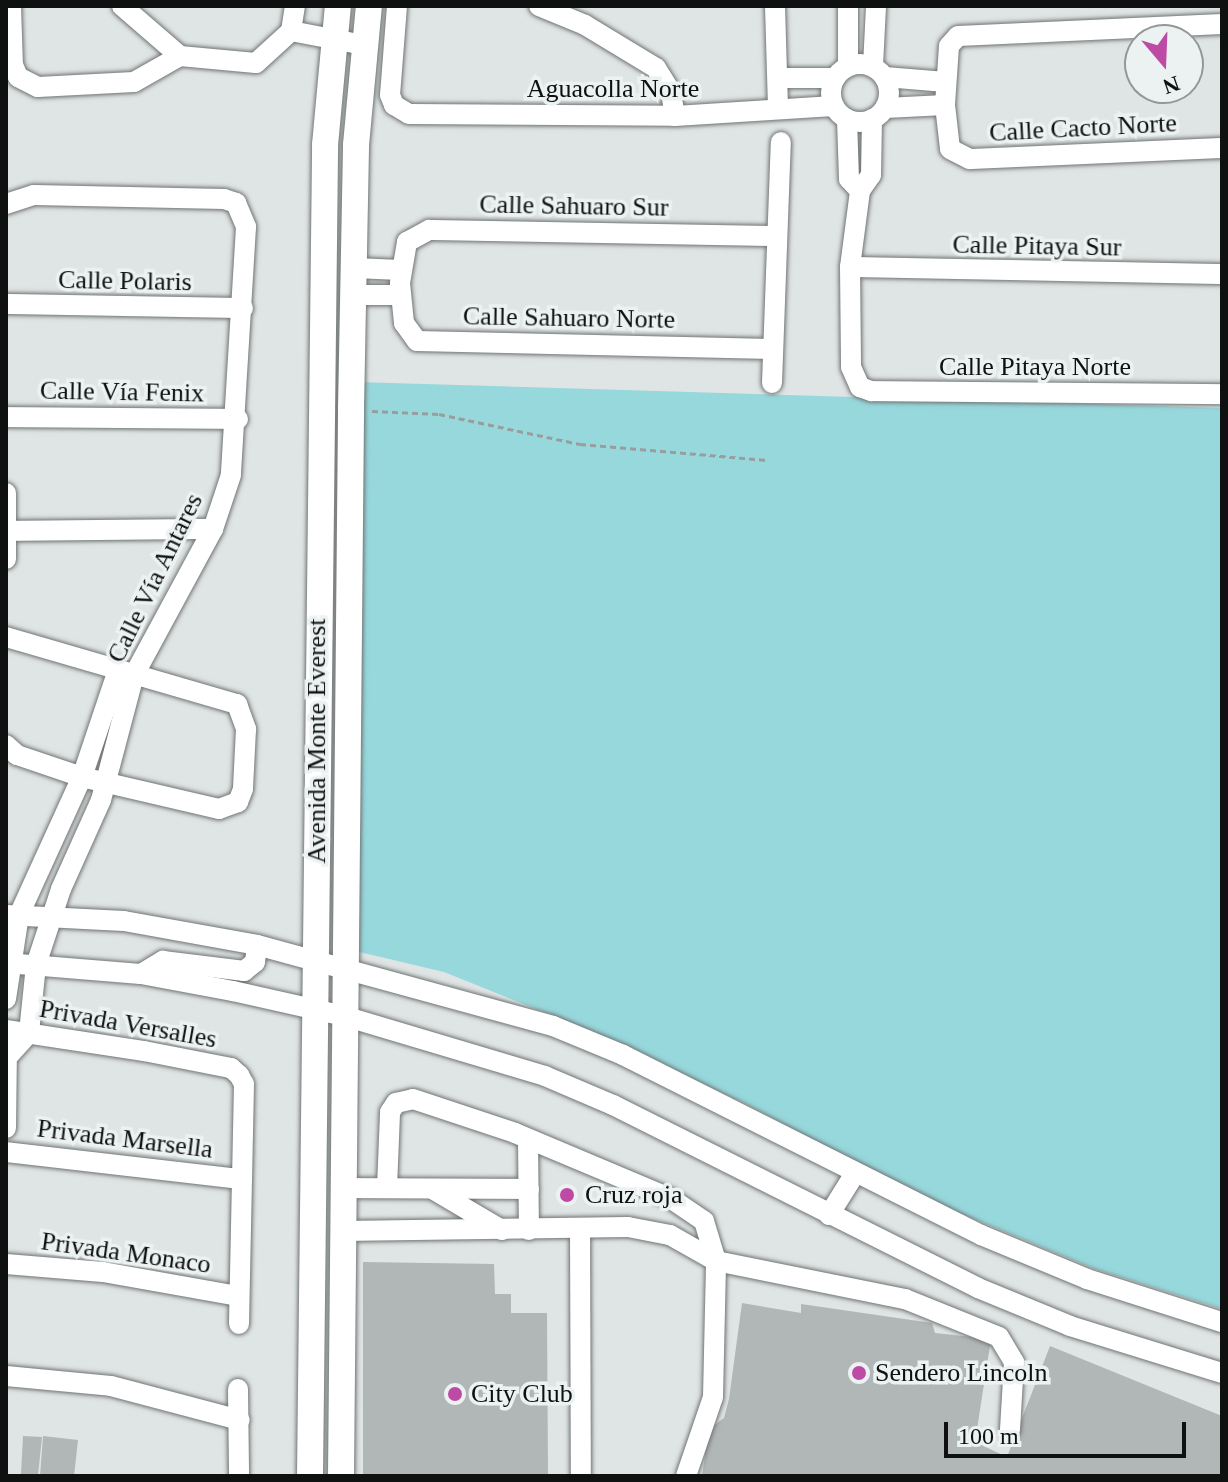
<!DOCTYPE html>
<html>
<head>
<meta charset="utf-8">
<style>
	body { margin:0 }
	#map { position:relative; width:1228px; height:1482px; overflow:hidden; background:#dfe4e4; font-family:"Times New Roman",serif }
	div>[style] { position:absolute }
	[style*='--x'] { left:calc(var(--x)*1px); top:calc(var(--y)*1px); width:calc(var(--w)*1px); rotate:calc(var(--a)*1deg) }
	.green>* { inset:0; background:#97d8dc }
	.building>* { inset:0; background:#b1b6b6 }
	.path>* { height:3px; margin-top:-1.5px; transform-origin:0; background:repeating-linear-gradient(90deg,#999d9d 0 6px,transparent 0 10px) }
	.roads { filter:drop-shadow(0 0 2px #707474) drop-shadow(0 0 2px #707474) }
	.minor>* { height:20px; margin:-10px; padding:0 10px; transform-origin:10px; border-radius:10px; background:#fff }
	.minor>.ring { margin:-10px; padding:0; box-sizing:content-box; background:none; border:20px solid #fff; border-radius:50% }
	.major>* { height:26px; margin:-13px; padding:0 13px; transform-origin:13px; border-radius:13px; background:#fff }
	.dots>* { width:22px; height:22px; translate:-50% -50%; box-sizing:border-box; border:4px solid #ecf1f1; border-radius:50% }
	span { translate:-50% -50%; white-space:nowrap; text-align:center; line-height:1.15; -webkit-text-stroke:7px #ecf1f1; paint-order:stroke }
	.street-label { font-size:26px; color:#0f1111 }
	.poi-label { font-size:26px; color:#0f1111 }
	.left { translate:0 -50%; text-align:left }
	.frame { position:absolute; inset:0; border:8px solid #0f1111; pointer-events:none }
	.north { position:absolute; left:1124px; top:24px; width:80px; height:80px; box-sizing:border-box; background:#ecf1f1; border:2px solid #949797; border-radius:50%; rotate:161deg; font-size:22px; font-weight:700; line-height:32px; text-align:center; color:#0f1111 }
	.north::after { content:''; display:block; margin:auto; width:28px; height:36px; background:#bd4ba6; clip-path:polygon(50% 0,100% 100%,50% 72%,0 100%) }
	.scale { position:absolute; left:944px; top:1422px; width:242px; height:36px; box-sizing:border-box; border:4px solid #0f1111; border-top:0; padding-left:10px; font-size:24px; line-height:28px; white-space:nowrap; color:#0f1111; -webkit-text-stroke:6px #ecf1f1; paint-order:stroke }
</style>
</head>
<body>
<div id="map">
	<div class="green">
		<div style="clip-path:polygon(356px 382px,1222px 408px,1222px 1309px,1095px 1269px,921px 1197px,744px 1103px,581px 1027px,444px 972px,351px 950px)"></div>
	</div>
	<div class="building">
		<div style="clip-path:polygon(363px 1262px,494px 1264px,495px 1294px,511px 1294px,511px 1313px,547px 1313px,548px 1476px,363px 1476px)"></div>
		<div style="clip-path:polygon(742px 1303px,801px 1313px,801px 1304px,932px 1323px,935px 1333px,991px 1339px,975px 1442px,1007px 1457px,1050px 1346px,1222px 1416px,1222px 1476px,702px 1476px,709px 1429px,724px 1418px,729px 1399px)"></div>
		<div style="clip-path:polygon(23px 1436px,42px 1437px,38px 1475px,21px 1474px)"></div>
		<div style="clip-path:polygon(43px 1436px,78px 1440px,74px 1476px,40px 1476px)"></div>
	</div>
	<div class="path">
		<div style="--x:372;--y:411;--w:67;--a:2.6"></div>
		<div style="--x:439;--y:414;--w:144;--a:12"></div>
		<div style="--x:580;--y:444;--w:186;--a:4.9"></div>
	</div>
	<div class="roads">
		<div class="minor">
			<div style="--x:11;--y:6;--w:59;--a:88.1"></div>
			<div style="--x:13;--y:65;--w:13;--a:67"></div>
			<div style="--x:18;--y:77;--w:22;--a:27"></div>
			<div style="--x:38;--y:87;--w:96;--a:-3"></div>
			<div style="--x:134;--y:82;--w:53;--a:-29.5"></div>
			<div style="--x:122;--y:6;--w:77;--a:40.8"></div>
			<div style="--x:397;--y:6;--w:89;--a:94.5"></div>
			<div style="--x:390;--y:95;--w:11;--a:68"></div>
			<div style="--x:394;--y:105;--w:17;--a:31"></div>
			<div style="--x:409;--y:114;--w:266;--a:0.4"></div>
			<div style="--x:675;--y:116;--w:159;--a:-3.6"></div>
			<div style="--x:539;--y:6;--w:50;--a:22.4"></div>
			<div style="--x:585;--y:25;--w:83;--a:31.2"></div>
			<div style="--x:656;--y:68;--w:28;--a:58"></div>
			<div style="--x:671;--y:92;--w:24;--a:81"></div>
			<div style="--x:775;--y:6;--w:103;--a:88.3"></div>
			<div style="--x:848;--y:6;--w:60;--a:90"></div>
			<div style="--x:1222;--y:24;--w:264;--a:177.4"></div>
			<div style="--x:958;--y:36;--w:13;--a:132"></div>
			<div style="--x:949;--y:46;--w:59;--a:93.9"></div>
			<div style="--x:945;--y:105;--w:44;--a:83.5"></div>
			<div style="--x:950;--y:149;--w:22;--a:27"></div>
			<div style="--x:970;--y:159;--w:252;--a:-2.5"></div>
			<div style="--x:291;--y:31;--w:74;--a:10.9"></div>
			<div style="--x:180;--y:56;--w:76;--a:5.3"></div>
			<div style="--x:256;--y:63;--w:47;--a:-42.4"></div>
			<div style="--x:291;--y:31;--w:25;--a:-81"></div>
			<div class="ring" style="left:831px;top:64px;width:38px;height:38px"></div>
			<div style="--x:873;--y:66;--w:60;--a:-87.1"></div>
			<div style="--x:885;--y:77;--w:61;--a:4.7"></div>
			<div style="--x:779;--y:78;--w:56;--a:0"></div>
			<div style="--x:885;--y:108;--w:60;--a:-2.9"></div>
			<div style="--x:847;--y:119;--w:60;--a:88.1"></div>
			<div style="--x:849;--y:179;--w:16;--a:47"></div>
			<div style="--x:872;--y:119;--w:56;--a:91"></div>
			<div style="--x:871;--y:175;--w:19;--a:125"></div>
			<div style="--x:860;--y:191;--w:77;--a:97.5"></div>
			<div style="--x:850;--y:267;--w:100;--a:89.4"></div>
			<div style="--x:851;--y:367;--w:22;--a:66"></div>
			<div style="--x:860;--y:387;--w:12;--a:20"></div>
			<div style="--x:871;--y:391;--w:351;--a:0.5"></div>
			<div style="--x:6;--y:204;--w:29;--a:-18"></div>
			<div style="--x:34;--y:195;--w:190;--a:1.2"></div>
			<div style="--x:224;--y:199;--w:13;--a:18"></div>
			<div style="--x:236;--y:203;--w:26;--a:67"></div>
			<div style="--x:246;--y:227;--w:248;--a:93.5"></div>
			<div style="--x:231;--y:475;--w:57;--a:108.4"></div>
			<div style="--x:213;--y:529;--w:166;--a:118.4"></div>
			<div style="--x:134;--y:675;--w:129;--a:104.8"></div>
			<div style="--x:101;--y:800;--w:98;--a:114.2"></div>
			<div style="--x:61;--y:889;--w:80;--a:108.2"></div>
			<div style="--x:36;--y:965;--w:68;--a:95.9"></div>
			<div style="--x:29;--y:1033;--w:28;--a:132"></div>
			<div style="--x:850;--y:267;--w:372;--a:1.1"></div>
			<div style="--x:355;--y:268;--w:45;--a:2.5"></div>
			<div style="--x:354;--y:295;--w:46;--a:0"></div>
			<div style="--x:6;--y:304;--w:237;--a:1"></div>
			<div style="--x:772;--y:349;--w:355;--a:-178.7"></div>
			<div style="--x:417;--y:341;--w:22;--a:-126"></div>
			<div style="--x:404;--y:323;--w:40;--a:-95.7"></div>
			<div style="--x:400;--y:283;--w:42;--a:-80.3"></div>
			<div style="--x:407;--y:242;--w:25;--a:-29"></div>
			<div style="--x:429;--y:230;--w:345;--a:1"></div>
			<div style="--x:772;--y:383;--w:241;--a:-87.9"></div>
			<div style="--x:6;--y:417;--w:232;--a:0.5"></div>
			<div style="--x:6;--y:493;--w:66;--a:90"></div>
			<div style="--x:7;--y:531;--w:206;--a:-0.6"></div>
			<div style="--x:6;--y:637;--w:241;--a:16.2"></div>
			<div style="--x:237;--y:704;--w:27;--a:70"></div>
			<div style="--x:246;--y:729;--w:60;--a:92.9"></div>
			<div style="--x:243;--y:789;--w:14;--a:111"></div>
			<div style="--x:238;--y:802;--w:20;--a:160"></div>
			<div style="--x:219;--y:809;--w:141;--a:-166.9"></div>
			<div style="--x:82;--y:777;--w:69;--a:-161.3"></div>
			<div style="--x:17;--y:755;--w:15;--a:-138"></div>
			<div style="--x:6;--y:915;--w:118;--a:2.9"></div>
			<div style="--x:124;--y:921;--w:135;--a:10.2"></div>
			<div style="--x:257;--y:945;--w:307;--a:15.3"></div>
			<div style="--x:553;--y:1026;--w:76;--a:22.5"></div>
			<div style="--x:623;--y:1055;--w:401;--a:26.7"></div>
			<div style="--x:981;--y:1235;--w:115;--a:22.5"></div>
			<div style="--x:1087;--y:1279;--w:142;--a:17.7"></div>
			<div style="--x:6;--y:963;--w:135;--a:4.7"></div>
			<div style="--x:141;--y:974;--w:94;--a:10.5"></div>
			<div style="--x:233;--y:991;--w:114;--a:12.7"></div>
			<div style="--x:344;--y:1016;--w:210;--a:16.6"></div>
			<div style="--x:545;--y:1076;--w:74;--a:23.1"></div>
			<div style="--x:613;--y:1105;--w:408;--a:26.6"></div>
			<div style="--x:978;--y:1288;--w:100;--a:22.4"></div>
			<div style="--x:1070;--y:1326;--w:159;--a:17.2"></div>
			<div style="--x:141;--y:974;--w:26;--a:-31"></div>
			<div style="--x:163;--y:961;--w:82;--a:7"></div>
			<div style="--x:244;--y:971;--w:14;--a:-39"></div>
			<div style="--x:255;--y:962;--w:17;--a:-83"></div>
			<div style="--x:6;--y:999;--w:85;--a:-81.2"></div>
			<div style="--x:19;--y:915;--w:152;--a:-65.5"></div>
			<div style="--x:82;--y:777;--w:113;--a:-71.4"></div>
			<div style="--x:6;--y:1030;--w:140;--a:8.7"></div>
			<div style="--x:144;--y:1051;--w:89;--a:11.1"></div>
			<div style="--x:231;--y:1068;--w:11;--a:41"></div>
			<div style="--x:239;--y:1075;--w:10;--a:61"></div>
			<div style="--x:244;--y:1084;--w:240;--a:91.2"></div>
			<div style="--x:6;--y:1128;--w:83;--a:-89.3"></div>
			<div style="--x:528;--y:1139;--w:91;--a:89.4"></div>
			<div style="--x:6;--y:1152;--w:235;--a:6.6"></div>
			<div style="--x:343;--y:1188;--w:186;--a:0.3"></div>
			<div style="--x:387;--y:1188;--w:76;--a:-87.7"></div>
			<div style="--x:390;--y:1112;--w:11;--a:-56"></div>
			<div style="--x:396;--y:1103;--w:17;--a:-13"></div>
			<div style="--x:413;--y:1099;--w:108;--a:18.4"></div>
			<div style="--x:515;--y:1133;--w:168;--a:22.8"></div>
			<div style="--x:670;--y:1198;--w:41;--a:34.1"></div>
			<div style="--x:704;--y:1221;--w:42;--a:73.3"></div>
			<div style="--x:434;--y:1190;--w:79;--a:30.5"></div>
			<div style="--x:829;--y:1215;--w:47;--a:-58"></div>
			<div style="--x:580;--y:1229;--w:247;--a:89.8"></div>
			<div style="--x:342;--y:1231;--w:286;--a:-0.8"></div>
			<div style="--x:628;--y:1227;--w:43;--a:10.8"></div>
			<div style="--x:670;--y:1235;--w:53;--a:29.5"></div>
			<div style="--x:6;--y:1264;--w:97;--a:4.7"></div>
			<div style="--x:103;--y:1272;--w:137;--a:10.1"></div>
			<div style="--x:6;--y:1376;--w:105;--a:5.4"></div>
			<div style="--x:111;--y:1386;--w:133;--a:14.8"></div>
			<div style="--x:238;--y:1389;--w:87;--a:89.3"></div>
			<div style="--x:686;--y:1476;--w:83;--a:-71.1"></div>
			<div style="--x:713;--y:1397;--w:136;--a:-88.7"></div>
			<div style="--x:716;--y:1261;--w:193;--a:11.4"></div>
			<div style="--x:905;--y:1299;--w:101;--a:22"></div>
			<div style="--x:999;--y:1337;--w:29;--a:59"></div>
			<div style="--x:1014;--y:1362;--w:68;--a:93.4"></div>
		</div>
		<div class="major">
			<div style="--x:310;--y:1476;--w:1331;--a:-89.35"></div>
			<div style="--x:325;--y:145;--w:140;--a:-84.7"></div>
			<div style="--x:341;--y:1476;--w:1068;--a:-89.46"></div>
			<div style="--x:351;--y:408;--w:263;--a:-88.9"></div>
			<div style="--x:356;--y:145;--w:140;--a:-84.7"></div>
		</div>
	</div>
	<div class="dots">
		<div style="left:567px;top:1195px;background:#bd4ba6"></div>
		<div style="left:859px;top:1373px;background:#bd4ba6"></div>
		<div style="left:455px;top:1394px;background:#bd4ba6"></div>
	</div>
	<div class="street-label">
		<span style="left:613px;top:89px">Aguacolla Norte</span>
		<span style="left:1083px;top:128px;rotate:-3deg">Calle Cacto Norte</span>
		<span style="left:574px;top:206px;rotate:1deg">Calle Sahuaro Sur</span>
		<span style="left:1037px;top:246px;rotate:1deg">Calle Pitaya Sur</span>
		<span style="left:125px;top:281px;rotate:1deg">Calle Polaris</span>
		<span style="left:569px;top:318px;rotate:1deg">Calle Sahuaro Norte</span>
		<span style="left:1035px;top:367px">Calle Pitaya Norte</span>
		<span style="left:122px;top:392px;rotate:1deg">Calle Vía Fenix</span>
		<span style="left:155px;top:578px;rotate:-64deg">Calle Vía Antares</span>
		<span style="left:317px;top:741px;rotate:-90deg">Avenida Monte Everest</span>
		<span style="left:128px;top:1024px;rotate:10deg">Privada Versalles</span>
		<span style="left:125px;top:1139px;rotate:7deg">Privada Marsella</span>
		<span style="left:126px;top:1253px;rotate:8deg">Privada Monaco</span>
	</div>
	<div class="poi-label">
		<span class="left" style="left:585px;top:1195px">Cruz roja</span>
		<span class="left" style="left:875px;top:1373px">Sendero Lincoln</span>
		<span class="left" style="left:471px;top:1394px">City Club</span>
	</div>
	<div class="frame"></div>
	<div class="north">N</div>
	<div class="scale">100 m</div>
</div>
</body>
</html>
